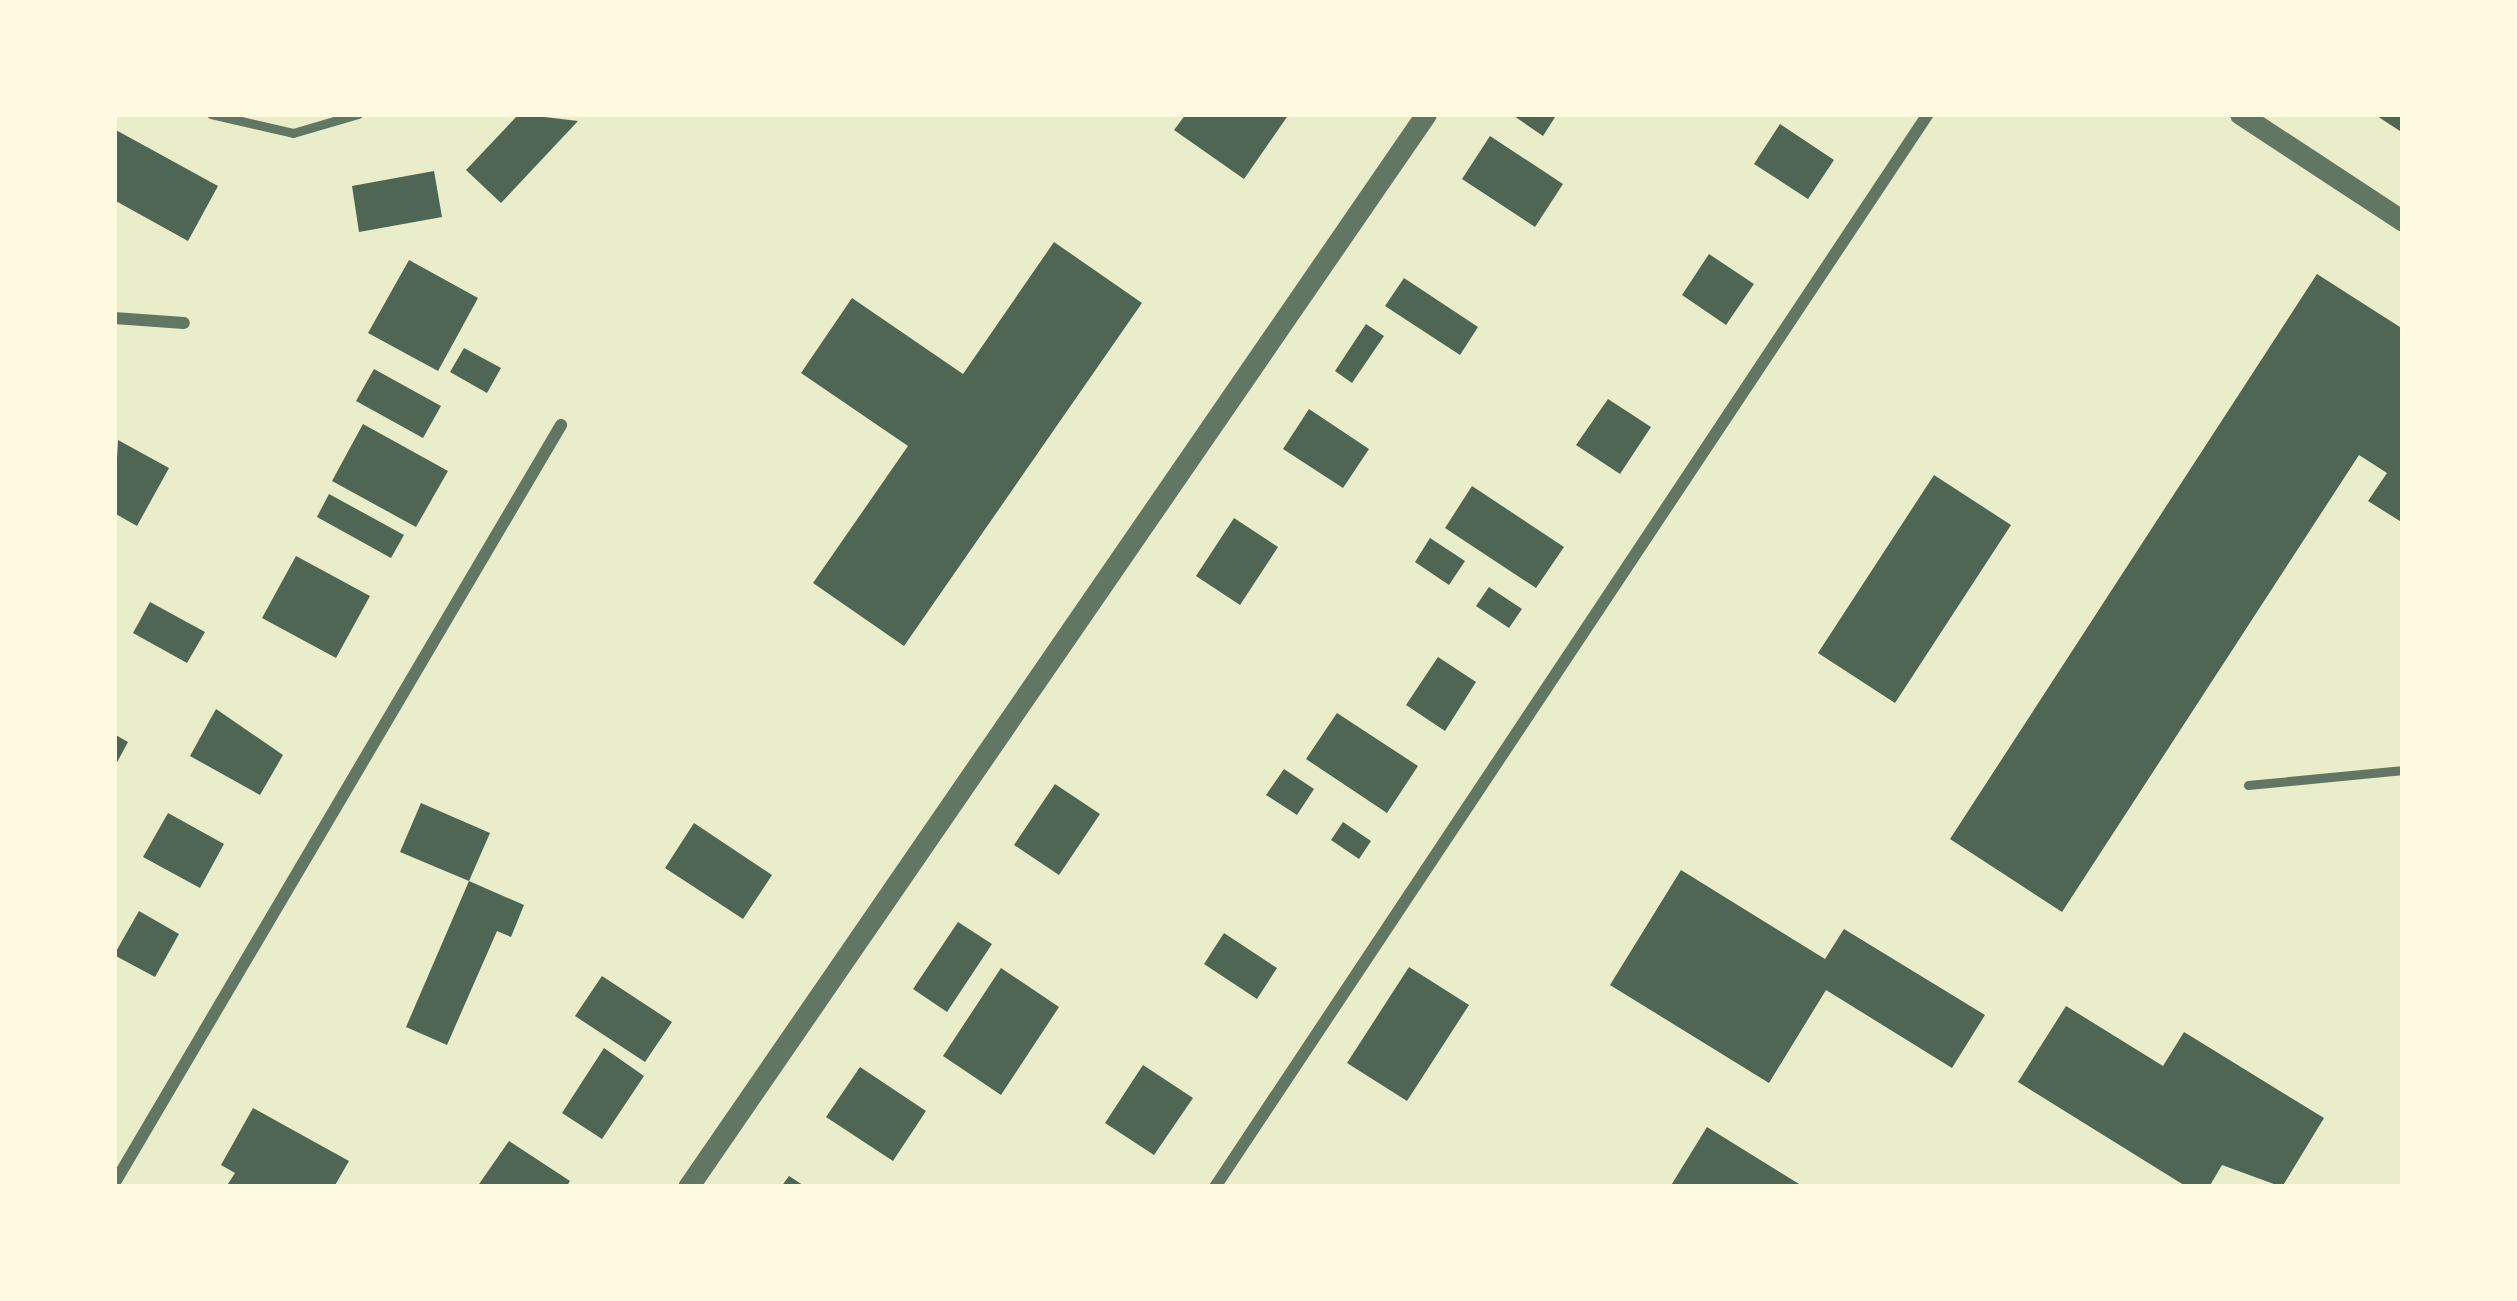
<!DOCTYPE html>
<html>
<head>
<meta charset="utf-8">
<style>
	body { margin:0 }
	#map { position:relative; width:2517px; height:1301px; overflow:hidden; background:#e9edc9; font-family:"Nunito Sans",sans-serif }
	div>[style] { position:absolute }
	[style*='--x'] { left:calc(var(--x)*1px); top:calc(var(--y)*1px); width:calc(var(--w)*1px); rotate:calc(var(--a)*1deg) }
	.building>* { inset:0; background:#4f6655 }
	.service>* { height:9px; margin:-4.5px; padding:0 4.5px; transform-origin:4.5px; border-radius:4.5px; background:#617663 }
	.minor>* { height:12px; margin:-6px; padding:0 6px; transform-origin:6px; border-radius:6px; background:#617663 }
	.tertiary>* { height:21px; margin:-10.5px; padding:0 10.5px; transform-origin:10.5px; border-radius:10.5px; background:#617663 }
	span { translate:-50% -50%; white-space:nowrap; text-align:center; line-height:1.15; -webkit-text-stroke:10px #fefae0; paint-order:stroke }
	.frame { position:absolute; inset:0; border:117px solid #fefae0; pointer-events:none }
</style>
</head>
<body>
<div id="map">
	<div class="building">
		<div style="clip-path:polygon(519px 114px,578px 121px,501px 203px,466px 170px)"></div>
		<div style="clip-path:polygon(1186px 114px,1289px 114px,1244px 179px,1174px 130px)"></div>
		<div style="clip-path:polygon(1511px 114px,1557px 114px,1543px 136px)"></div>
		<div style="clip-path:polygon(2374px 114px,2403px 114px,2403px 133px)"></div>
		<div style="clip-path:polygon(1780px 124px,1834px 160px,1808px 199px,1754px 164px)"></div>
		<div style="clip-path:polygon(114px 129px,218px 186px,188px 241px,114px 200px)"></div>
		<div style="clip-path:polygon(1490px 136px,1563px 184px,1535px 227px,1462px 179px)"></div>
		<div style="clip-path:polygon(434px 171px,442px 217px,359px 232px,352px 186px)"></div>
		<div style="clip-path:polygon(1054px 242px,1142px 303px,904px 646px,813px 583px,908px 446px,801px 373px,852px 298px,963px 374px)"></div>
		<div style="clip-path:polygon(1709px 254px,1754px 284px,1726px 325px,1682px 295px)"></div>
		<div style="clip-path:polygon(409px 260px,478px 298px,438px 371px,368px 333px)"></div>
		<div style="clip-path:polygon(2317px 274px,2403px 329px,2403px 523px,2368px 501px,2387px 473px,2359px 455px,2062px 912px,1950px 839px)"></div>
		<div style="clip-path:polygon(1404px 278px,1478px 327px,1460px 355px,1385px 306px)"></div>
		<div style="clip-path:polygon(1366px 324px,1384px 336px,1352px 383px,1335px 371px)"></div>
		<div style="clip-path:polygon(464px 348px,501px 368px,487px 393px,450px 372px)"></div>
		<div style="clip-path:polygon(374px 369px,441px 406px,423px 438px,356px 401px)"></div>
		<div style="clip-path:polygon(1608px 399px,1651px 427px,1620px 474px,1576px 445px)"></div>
		<div style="clip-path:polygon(1309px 409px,1369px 449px,1343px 488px,1283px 449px)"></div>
		<div style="clip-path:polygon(363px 424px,448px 471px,416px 527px,332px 481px)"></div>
		<div style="clip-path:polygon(118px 440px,169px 468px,137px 526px,114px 513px)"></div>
		<div style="clip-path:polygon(1934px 475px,2011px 525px,1895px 703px,1818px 653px)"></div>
		<div style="clip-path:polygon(1472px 486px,1564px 547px,1536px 588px,1445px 528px)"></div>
		<div style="clip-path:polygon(329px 494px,404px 535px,391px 558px,317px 517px)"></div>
		<div style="clip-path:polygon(1234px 518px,1278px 547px,1240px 605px,1196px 576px)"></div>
		<div style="clip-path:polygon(1430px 538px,1465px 561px,1449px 585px,1415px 562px)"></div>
		<div style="clip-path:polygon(296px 556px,370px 596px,336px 658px,262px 618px)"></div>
		<div style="clip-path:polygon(1489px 587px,1522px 609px,1509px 628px,1476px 606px)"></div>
		<div style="clip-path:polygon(150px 602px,205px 632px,187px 663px,133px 633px)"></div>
		<div style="clip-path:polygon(1438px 657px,1476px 682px,1445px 731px,1406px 705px)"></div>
		<div style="clip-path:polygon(216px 709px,283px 755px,260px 795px,190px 756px)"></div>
		<div style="clip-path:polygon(1337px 713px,1418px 766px,1387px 813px,1306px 759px)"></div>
		<div style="clip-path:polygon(114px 734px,128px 742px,114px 768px)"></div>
		<div style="clip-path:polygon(1284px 769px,1314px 789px,1297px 815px,1266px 795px)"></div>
		<div style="clip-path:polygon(1055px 784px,1100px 814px,1059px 875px,1014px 845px)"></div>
		<div style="clip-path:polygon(421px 803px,490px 833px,469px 881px,400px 852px)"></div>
		<div style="clip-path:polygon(168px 813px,224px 844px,200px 888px,143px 857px)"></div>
		<div style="clip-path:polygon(1343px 822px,1371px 841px,1359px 859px,1331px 840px)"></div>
		<div style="clip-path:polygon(694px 823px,772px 875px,743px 919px,665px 868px)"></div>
		<div style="clip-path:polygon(1681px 870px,1825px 959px,1844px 929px,1985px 1015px,1952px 1068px,1826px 990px,1769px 1083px,1610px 985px)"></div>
		<div style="clip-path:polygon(469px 881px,524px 905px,511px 937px,497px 931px,447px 1045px,406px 1027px)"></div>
		<div style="clip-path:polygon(139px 911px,179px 934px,155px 977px,114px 955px)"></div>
		<div style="clip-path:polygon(958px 922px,992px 944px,947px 1012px,913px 989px)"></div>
		<div style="clip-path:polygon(1224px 933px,1277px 968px,1257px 999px,1204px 964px)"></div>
		<div style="clip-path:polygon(1409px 967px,1469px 1005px,1407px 1101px,1347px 1063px)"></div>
		<div style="clip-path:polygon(1001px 968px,1059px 1007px,1001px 1095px,943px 1056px)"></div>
		<div style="clip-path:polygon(602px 976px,672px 1022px,645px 1062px,575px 1016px)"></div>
		<div style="clip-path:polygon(2066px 1006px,2163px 1066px,2184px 1032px,2324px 1118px,2282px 1187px,2222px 1165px,2209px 1187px,2187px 1187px,2018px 1082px)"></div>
		<div style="clip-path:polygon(604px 1048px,644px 1076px,602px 1139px,562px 1113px)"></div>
		<div style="clip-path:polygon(1143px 1065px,1193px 1098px,1154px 1155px,1105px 1123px)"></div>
		<div style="clip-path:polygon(860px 1067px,926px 1111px,893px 1161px,826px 1117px)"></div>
		<div style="clip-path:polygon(253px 1108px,349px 1161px,334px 1187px,226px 1187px,235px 1173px,221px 1165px)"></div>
		<div style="clip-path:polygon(1707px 1127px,1804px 1187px,1670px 1187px)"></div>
		<div style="clip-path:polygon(509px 1141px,570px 1181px,566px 1187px,477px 1187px)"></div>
		<div style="clip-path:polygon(789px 1176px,806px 1187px,781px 1187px)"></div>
	</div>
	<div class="service">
		<div style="--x:211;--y:114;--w:84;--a:13"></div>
		<div style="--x:293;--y:133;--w:68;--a:-16.3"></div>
		<div style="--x:2248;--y:785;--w:156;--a:-5.5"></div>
	</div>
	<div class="minor">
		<div style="--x:114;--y:318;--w:70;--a:4.1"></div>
		<div style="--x:114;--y:1184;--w:881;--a:-59.5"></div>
		<div style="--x:1215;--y:1187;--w:1288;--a:-56.4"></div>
	</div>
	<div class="tertiary">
		<div style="--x:2240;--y:114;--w:195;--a:33.3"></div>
		<div style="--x:688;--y:1187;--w:1302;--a:-55.48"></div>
	</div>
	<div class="frame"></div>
</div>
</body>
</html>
